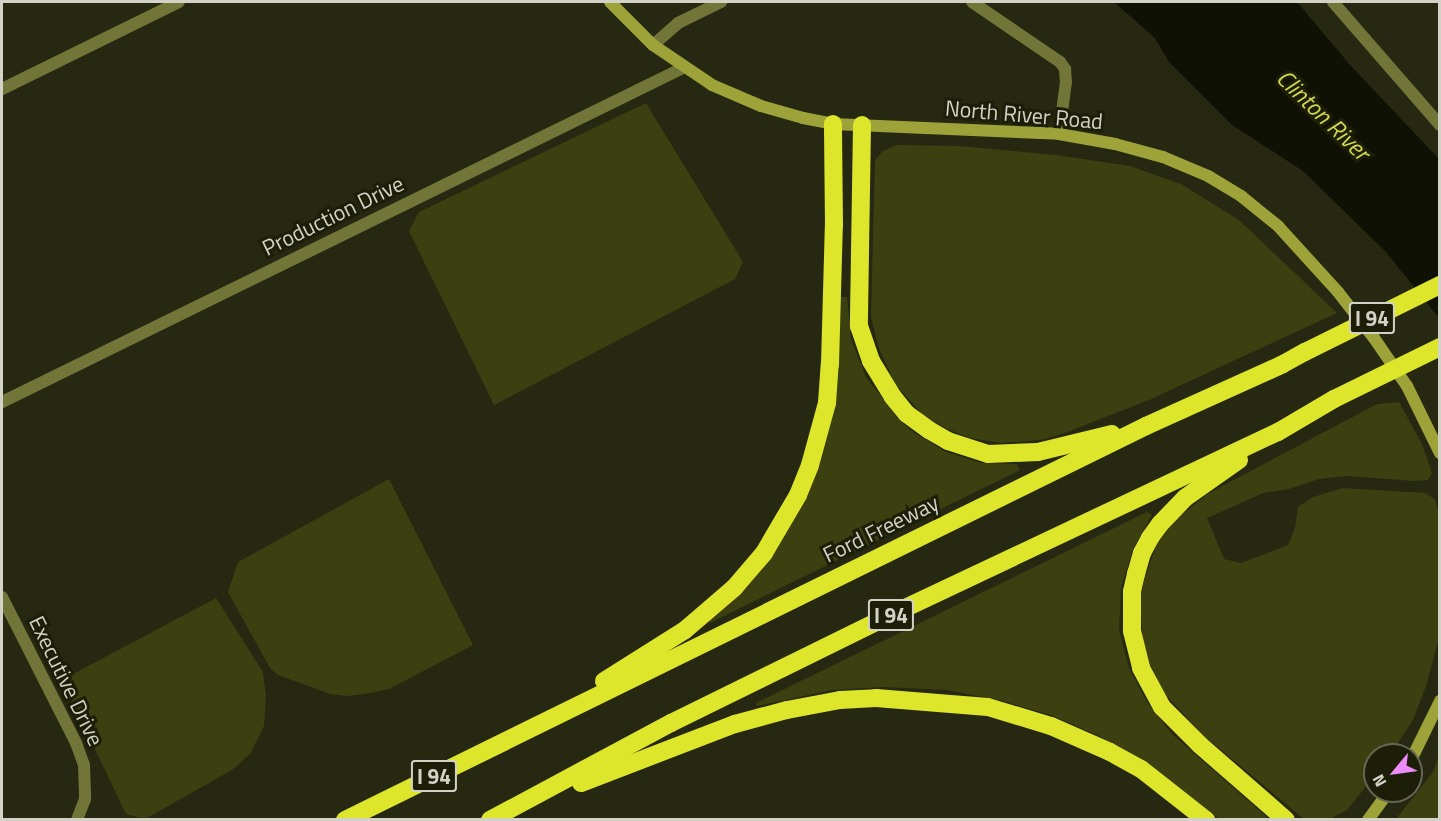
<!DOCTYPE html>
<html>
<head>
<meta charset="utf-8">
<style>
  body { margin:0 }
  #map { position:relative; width:1441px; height:821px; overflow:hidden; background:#262812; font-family:"Titillium Web",sans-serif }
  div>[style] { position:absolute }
  .green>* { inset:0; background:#3c3f10 }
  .water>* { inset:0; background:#101105 }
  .street>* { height:12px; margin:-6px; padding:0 6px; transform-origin:6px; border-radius:6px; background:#717638 }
  .secondary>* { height:12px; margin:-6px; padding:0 6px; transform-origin:6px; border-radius:6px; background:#9da339 }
  .highway>* { height:18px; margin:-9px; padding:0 9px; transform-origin:9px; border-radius:9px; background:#dde62a }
  .highway-bridge>* { height:18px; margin:-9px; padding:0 9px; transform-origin:9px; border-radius:9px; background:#dde62a }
  span { translate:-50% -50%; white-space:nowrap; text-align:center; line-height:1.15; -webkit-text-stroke:6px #1d1e08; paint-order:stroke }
  .shield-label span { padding:2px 4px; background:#1d1e08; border:2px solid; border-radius:4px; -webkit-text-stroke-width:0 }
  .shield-label { font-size:21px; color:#d2d3c6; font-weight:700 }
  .street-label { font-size:22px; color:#d2d3c6 }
  .water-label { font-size:24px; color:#d1d94f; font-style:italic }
  .frame { position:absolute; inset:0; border:3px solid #d2d3c6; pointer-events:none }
  .north { position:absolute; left:1363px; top:743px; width:60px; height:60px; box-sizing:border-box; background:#1d1e08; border:2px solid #656654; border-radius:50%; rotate:241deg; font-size:16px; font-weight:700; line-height:24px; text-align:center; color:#d2d3c6 }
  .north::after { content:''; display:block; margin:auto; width:21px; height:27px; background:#ed8cfa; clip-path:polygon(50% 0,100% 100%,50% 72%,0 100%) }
</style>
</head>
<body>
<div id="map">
  <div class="green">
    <div style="clip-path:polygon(646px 103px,743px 262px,735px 279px,494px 405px,409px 231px,419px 212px)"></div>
    <div style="clip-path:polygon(897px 145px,960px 146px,1056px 155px,1130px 166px,1181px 184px,1239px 220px,1337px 313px,1149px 400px,1062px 434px,1041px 440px,1001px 443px,970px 438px,947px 429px,922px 414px,895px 384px,878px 346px,871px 316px,875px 160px,883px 151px)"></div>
    <div style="clip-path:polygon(840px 297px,847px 297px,851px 339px,866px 377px,899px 420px,913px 432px,946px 452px,981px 463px,1017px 464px,1020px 470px,710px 623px,709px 620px,778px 546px,800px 508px)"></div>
    <div style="clip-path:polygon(1399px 402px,1422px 444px,1432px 473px,1428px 480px,1414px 481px,1347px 476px,1319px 479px,1289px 489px,1263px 493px,1207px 518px,1224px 559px,1241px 563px,1288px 545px,1295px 528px,1298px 507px,1313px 497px,1343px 488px,1425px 493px,1435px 499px,1439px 515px,1439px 638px,1426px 686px,1413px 720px,1390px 755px,1375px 755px,1375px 775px,1347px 810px,1330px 819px,1304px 819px,1202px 734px,1164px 693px,1148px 660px,1143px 640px,1140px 601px,1144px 580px,1158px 541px,1170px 524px,1209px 493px,1377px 404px)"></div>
    <div style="clip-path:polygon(389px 479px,473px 645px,389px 689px,365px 694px,347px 696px,330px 694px,278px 675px,270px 668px,228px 592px,238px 562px)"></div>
    <div style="clip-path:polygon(1147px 512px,1152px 515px,1133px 549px,1121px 588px,1119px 630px,1129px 668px,1147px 702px,1172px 734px,1269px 819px,1219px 819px,1151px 766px,1099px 736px,1051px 715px,999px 700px,947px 690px,883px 687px,832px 690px,757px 706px,756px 703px)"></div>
    <div style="clip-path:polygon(216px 598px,263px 672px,266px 696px,264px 726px,250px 754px,232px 770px,145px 819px,126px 814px,62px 680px)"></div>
    <div style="clip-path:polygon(1439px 755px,1439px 819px,1396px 819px,1433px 772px)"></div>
  </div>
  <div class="water">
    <div style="clip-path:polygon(1114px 2px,1297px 2px,1351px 66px,1439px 159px,1439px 318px,1386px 252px,1303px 171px,1232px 125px,1169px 62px,1155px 38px)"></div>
  </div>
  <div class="street">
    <div style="left:972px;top:2px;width:107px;rotate:34.3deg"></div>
    <div style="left:1060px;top:62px;width:9px;rotate:54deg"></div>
    <div style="left:1065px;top:69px;width:13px;rotate:86deg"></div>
    <div style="left:1066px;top:82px;width:52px;rotate:97.7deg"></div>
    <div style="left:1333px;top:2px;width:163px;rotate:49deg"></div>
    <div style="left:653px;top:45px;width:33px;rotate:-41deg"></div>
    <div style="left:678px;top:23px;width:48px;rotate:-26deg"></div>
    <div style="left:2px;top:89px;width:197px;rotate:-26.2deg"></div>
    <div style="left:2px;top:402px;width:758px;rotate:-26.13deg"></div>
    <div style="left:2px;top:597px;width:164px;rotate:63.1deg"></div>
    <div style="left:76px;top:743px;width:23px;rotate:70deg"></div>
    <div style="left:84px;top:765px;width:34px;rotate:88deg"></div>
    <div style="left:85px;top:799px;width:22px;rotate:111deg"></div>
  </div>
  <div class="secondary">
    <div style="left:610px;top:2px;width:61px;rotate:45deg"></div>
    <div style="left:653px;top:45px;width:71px;rotate:34.1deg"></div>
    <div style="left:712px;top:85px;width:53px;rotate:23.2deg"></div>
    <div style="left:761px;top:106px;width:44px;rotate:15.9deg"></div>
    <div style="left:803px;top:118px;width:31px;rotate:11deg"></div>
    <div style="left:833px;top:124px;width:226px;rotate:2.5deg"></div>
    <div style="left:1059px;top:134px;width:57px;rotate:10.1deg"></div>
    <div style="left:1115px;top:144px;width:50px;rotate:15.2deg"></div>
    <div style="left:1163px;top:157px;width:49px;rotate:22.9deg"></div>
    <div style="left:1208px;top:176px;width:39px;rotate:31deg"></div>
    <div style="left:1241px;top:196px;width:48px;rotate:39deg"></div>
    <div style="left:1278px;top:226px;width:89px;rotate:47.7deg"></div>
    <div style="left:1338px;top:292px;width:58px;rotate:52deg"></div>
    <div style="left:1374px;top:338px;width:58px;rotate:55.5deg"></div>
    <div style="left:1407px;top:386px;width:75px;rotate:63.8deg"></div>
    <div style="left:1411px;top:760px;width:66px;rotate:-63.8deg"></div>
    <div style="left:1368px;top:820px;width:36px;rotate:-54deg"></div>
  </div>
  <div class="highway">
    <div style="left:862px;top:125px;width:201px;rotate:90.9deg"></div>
    <div style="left:859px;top:326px;width:37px;rotate:71deg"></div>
    <div style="left:871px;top:361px;width:42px;rotate:58.6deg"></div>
    <div style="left:893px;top:397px;width:22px;rotate:51deg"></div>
    <div style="left:907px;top:414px;width:27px;rotate:36deg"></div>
    <div style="left:929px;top:430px;width:22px;rotate:30deg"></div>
    <div style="left:948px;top:441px;width:42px;rotate:18deg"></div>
    <div style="left:988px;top:454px;width:50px;rotate:-2.3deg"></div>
    <div style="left:1038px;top:452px;width:76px;rotate:-13.7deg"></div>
    <div style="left:1239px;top:460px;width:66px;rotate:144.9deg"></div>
    <div style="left:1185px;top:498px;width:36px;rotate:134deg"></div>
    <div style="left:1160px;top:524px;width:17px;rotate:126deg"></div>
    <div style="left:1150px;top:538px;width:17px;rotate:118deg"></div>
    <div style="left:1142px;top:553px;width:22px;rotate:106deg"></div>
    <div style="left:1136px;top:574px;width:18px;rotate:103deg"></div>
    <div style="left:1132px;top:592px;width:39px;rotate:90deg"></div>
    <div style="left:1132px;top:631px;width:38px;rotate:76deg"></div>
    <div style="left:1141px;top:668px;width:44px;rotate:61.7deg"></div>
    <div style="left:1162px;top:707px;width:54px;rotate:45deg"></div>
    <div style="left:1200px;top:745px;width:114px;rotate:41.1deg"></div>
    <div style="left:604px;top:681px;width:96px;rotate:-32.2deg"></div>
    <div style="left:685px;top:630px;width:65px;rotate:-40.6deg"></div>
    <div style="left:734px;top:588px;width:46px;rotate:-49.4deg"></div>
    <div style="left:764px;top:553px;width:67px;rotate:-59.6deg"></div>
    <div style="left:798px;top:495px;width:32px;rotate:-68deg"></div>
    <div style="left:810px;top:465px;width:64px;rotate:-74.7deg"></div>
    <div style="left:827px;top:403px;width:39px;rotate:-86deg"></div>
    <div style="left:830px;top:364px;width:139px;rotate:-88.4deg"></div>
    <div style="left:834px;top:225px;width:101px;rotate:-90.6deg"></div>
    <div style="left:581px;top:783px;width:165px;rotate:-21deg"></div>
    <div style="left:735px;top:724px;width:54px;rotate:-15.1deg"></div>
    <div style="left:787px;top:710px;width:54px;rotate:-10.7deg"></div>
    <div style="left:840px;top:700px;width:36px;rotate:-3deg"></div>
    <div style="left:876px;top:698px;width:112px;rotate:4.6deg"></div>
    <div style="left:988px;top:707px;width:66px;rotate:16.8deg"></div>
    <div style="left:1051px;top:726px;width:64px;rotate:23.8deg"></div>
    <div style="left:1110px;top:752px;width:35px;rotate:29deg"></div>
    <div style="left:1141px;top:769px;width:83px;rotate:38.1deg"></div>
    <div style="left:345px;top:820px;width:893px;rotate:-26.19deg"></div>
    <div style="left:1146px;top:426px;width:150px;rotate:-24.3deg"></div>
    <div style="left:1283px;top:364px;width:25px;rotate:-29deg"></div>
    <div style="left:490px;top:820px;width:205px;rotate:-28.2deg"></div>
    <div style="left:671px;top:723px;width:235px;rotate:-26.2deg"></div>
    <div style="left:882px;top:619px;width:438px;rotate:-25.3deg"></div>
    <div style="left:1278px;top:432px;width:65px;rotate:-30.5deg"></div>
  </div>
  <div class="highway-bridge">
    <div style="left:1305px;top:352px;width:151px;rotate:-26.4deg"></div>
    <div style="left:1334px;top:399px;width:118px;rotate:-26.1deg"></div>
  </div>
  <div class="shield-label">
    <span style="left:1372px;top:318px">I 94</span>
    <span style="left:891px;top:615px">I 94</span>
    <span style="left:434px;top:776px">I 94</span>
  </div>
  <div class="street-label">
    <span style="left:1024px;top:115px;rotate:5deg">North River Road</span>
    <span style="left:333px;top:216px;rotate:-26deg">Production Drive</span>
    <span style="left:881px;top:529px;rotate:-26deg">Ford Freeway</span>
    <span style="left:66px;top:681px;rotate:64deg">Executive Drive</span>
  </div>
  <div class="water-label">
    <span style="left:1323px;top:115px;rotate:44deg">Clinton River</span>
  </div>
  <div class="frame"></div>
  <div class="north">N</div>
</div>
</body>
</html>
